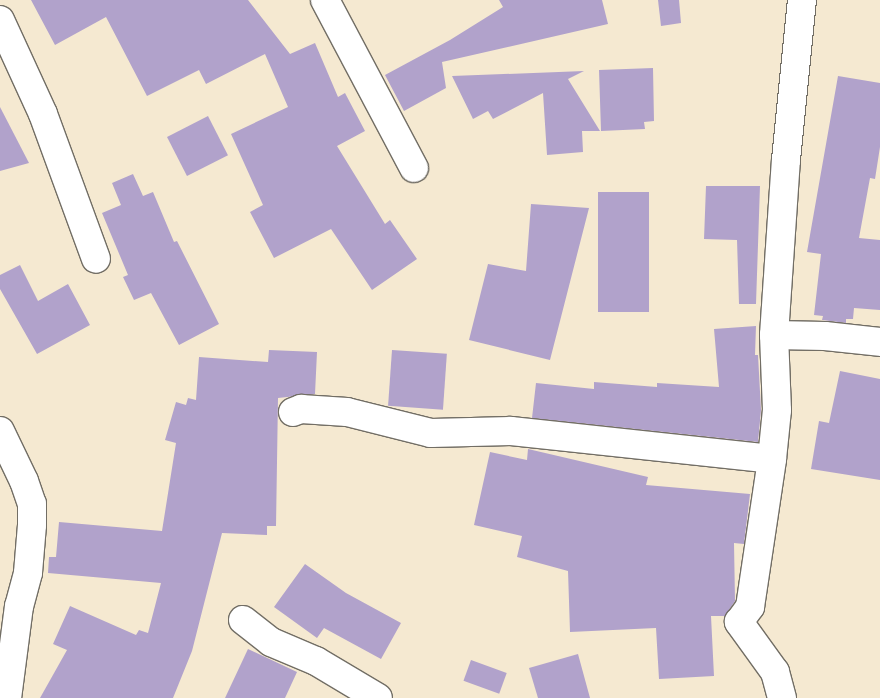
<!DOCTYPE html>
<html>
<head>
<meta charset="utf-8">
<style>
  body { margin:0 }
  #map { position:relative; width:880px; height:698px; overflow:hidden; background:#f5e9d1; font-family:Pangolin,sans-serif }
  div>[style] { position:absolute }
  .building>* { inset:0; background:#b1a2cb; transform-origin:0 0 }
  .roads { filter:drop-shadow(1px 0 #726e65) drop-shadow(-1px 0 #726e65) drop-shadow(0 1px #726e65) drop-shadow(0 -1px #726e65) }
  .street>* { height:28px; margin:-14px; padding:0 14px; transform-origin:14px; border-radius:14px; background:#fff }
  span { translate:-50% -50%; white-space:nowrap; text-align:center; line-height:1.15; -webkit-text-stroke:5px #fbf7ec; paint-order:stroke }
</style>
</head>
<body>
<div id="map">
  <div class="building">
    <div style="clip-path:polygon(31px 0,248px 0,290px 54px,315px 43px,338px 97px,345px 93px,365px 131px,337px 146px,385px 224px,390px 220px,417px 259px,372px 290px,331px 229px,274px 258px,250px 212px,263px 205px,231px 134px,288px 107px,265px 54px,206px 84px,199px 70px,147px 96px,106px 17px,55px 45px)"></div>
    <div style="clip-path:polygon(499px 0,602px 0,608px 24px,442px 62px,446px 88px,404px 111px,385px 75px,450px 40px,503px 7px)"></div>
    <div style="clip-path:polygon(658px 0,679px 0,681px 23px,661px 26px)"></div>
    <div style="clip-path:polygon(653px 68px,654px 121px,644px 122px,645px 129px,601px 131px,599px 70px)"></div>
    <div style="clip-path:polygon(584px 71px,568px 79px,600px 131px,582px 131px,583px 152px,547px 155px,543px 93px,493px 119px,488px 111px,473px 119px,452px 76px)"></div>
    <div style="clip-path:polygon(838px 76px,880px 83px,880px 147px,875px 179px,870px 178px,859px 238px,880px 240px,880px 310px,854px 308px,853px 319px,846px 319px,846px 323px,822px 320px,823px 316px,814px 315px,821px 254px,807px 252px)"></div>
    <div style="clip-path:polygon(0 107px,29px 163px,0 171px)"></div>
    <div style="left:208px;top:116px;width:44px;height:46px;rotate:63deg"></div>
    <div style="clip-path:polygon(133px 174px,143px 196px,153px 192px,174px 242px,177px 241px,219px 324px,179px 345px,151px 293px,134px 300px,123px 277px,128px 275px,102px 213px,121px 205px,112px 183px)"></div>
    <div style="clip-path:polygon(706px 186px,760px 186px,756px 304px,739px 304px,737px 240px,704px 239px)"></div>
    <div style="left:649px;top:192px;width:120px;height:51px;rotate:90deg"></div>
    <div style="clip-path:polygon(531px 204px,589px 208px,550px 360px,469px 340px,488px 264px,526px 271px)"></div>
    <div style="clip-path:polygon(20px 265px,38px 301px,68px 284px,90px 325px,37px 354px,0 289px,0 275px)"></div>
    <div style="clip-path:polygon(756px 326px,755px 355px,758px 355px,761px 410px,758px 442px,532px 418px,536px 383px,594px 389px,594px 382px,657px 387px,657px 383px,719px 387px,714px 329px)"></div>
    <div style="clip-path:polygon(269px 350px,317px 352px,315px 394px,278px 398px,276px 526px,267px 526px,267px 535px,222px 533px,192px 651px,173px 698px,40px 698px,67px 650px,53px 644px,70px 606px,136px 635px,139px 630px,148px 633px,161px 583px,48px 573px,49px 557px,56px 557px,59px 522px,162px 531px,176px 443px,165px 440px,176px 402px,186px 405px,188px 398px,196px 400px,199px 357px,268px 362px)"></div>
    <div style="left:392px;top:350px;width:55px;height:56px;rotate:4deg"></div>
    <div style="clip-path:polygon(840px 371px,880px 379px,880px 480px,811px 469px,819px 421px,829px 423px)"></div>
    <div style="clip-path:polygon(528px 449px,648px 477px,646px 485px,750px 494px,744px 544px,734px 543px,735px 601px,725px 616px,711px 616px,714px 676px,659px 679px,656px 628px,570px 632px,568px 571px,517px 557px,522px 536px,474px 525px,490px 452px,527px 460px)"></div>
    <div style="clip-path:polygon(305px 564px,346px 593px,401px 623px,381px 659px,324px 628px,317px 638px,274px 607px)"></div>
    <div style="clip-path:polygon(248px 649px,297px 672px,285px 698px,225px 698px)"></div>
    <div style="clip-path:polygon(578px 654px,590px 698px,538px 698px,529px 668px)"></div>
    <div style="left:471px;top:660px;width:38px;height:22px;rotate:20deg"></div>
  </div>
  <div class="roads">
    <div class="street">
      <div style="left:325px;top:0;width:190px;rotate:62.1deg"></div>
      <div style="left:0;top:20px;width:103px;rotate:65.4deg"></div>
      <div style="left:43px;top:114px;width:154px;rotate:69.9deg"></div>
      <div style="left:774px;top:335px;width:51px;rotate:1.1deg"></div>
      <div style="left:825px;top:336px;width:55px;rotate:6.2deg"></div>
      <div style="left:293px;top:412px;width:9px;rotate:-21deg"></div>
      <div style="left:301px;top:409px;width:46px;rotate:3.7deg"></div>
      <div style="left:347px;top:412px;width:87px;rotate:14deg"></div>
      <div style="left:431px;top:433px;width:80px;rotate:-1.4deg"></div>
      <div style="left:511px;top:431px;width:262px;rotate:6.1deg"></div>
      <div style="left:0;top:431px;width:55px;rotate:64.4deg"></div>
      <div style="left:24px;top:481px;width:24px;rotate:71deg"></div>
      <div style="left:32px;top:504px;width:21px;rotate:90deg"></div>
      <div style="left:32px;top:525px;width:48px;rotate:94.8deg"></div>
      <div style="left:28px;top:573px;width:34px;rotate:105deg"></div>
      <div style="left:19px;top:606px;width:93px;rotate:97.4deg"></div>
      <div style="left:243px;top:620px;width:36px;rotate:38deg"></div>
      <div style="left:271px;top:642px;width:49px;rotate:22.9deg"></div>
      <div style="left:316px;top:661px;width:72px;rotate:30.8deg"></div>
      <div style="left:782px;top:698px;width:27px;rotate:-105deg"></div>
      <div style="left:775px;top:672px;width:62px;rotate:-125.8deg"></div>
      <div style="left:739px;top:622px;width:19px;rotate:-54deg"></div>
      <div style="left:750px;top:607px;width:150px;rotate:-81.5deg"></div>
      <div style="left:772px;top:459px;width:49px;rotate:-84.2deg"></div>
      <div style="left:777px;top:410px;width:75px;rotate:-92.3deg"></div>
      <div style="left:774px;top:335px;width:175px;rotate:-86.1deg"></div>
      <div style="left:786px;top:160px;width:161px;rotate:-84.3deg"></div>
    </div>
  </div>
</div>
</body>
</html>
